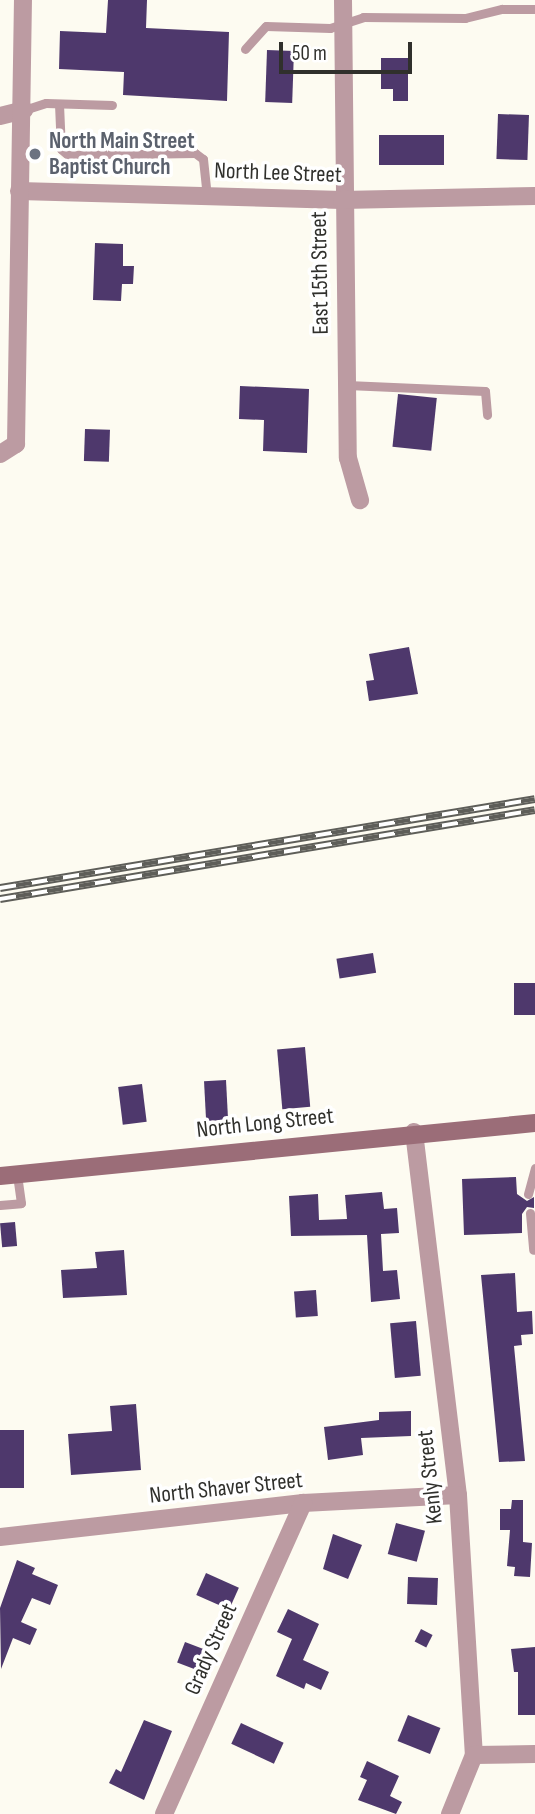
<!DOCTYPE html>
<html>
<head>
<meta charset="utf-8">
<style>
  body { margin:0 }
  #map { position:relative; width:535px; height:1814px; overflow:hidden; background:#fdfbf1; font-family:"Sofia Sans Condensed",sans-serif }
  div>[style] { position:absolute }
  .building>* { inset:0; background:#4e386c; transform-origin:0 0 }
  .lane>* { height:9px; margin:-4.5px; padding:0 4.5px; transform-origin:4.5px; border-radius:4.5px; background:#bc9ba2 }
  .street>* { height:18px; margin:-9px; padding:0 9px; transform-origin:9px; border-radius:9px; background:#bc9ba2 }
  .secondary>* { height:18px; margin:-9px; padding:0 9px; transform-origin:9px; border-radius:9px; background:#9b6d78 }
  .rail>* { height:8px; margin-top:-4px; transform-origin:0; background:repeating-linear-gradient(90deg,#fff 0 16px,#5e5e59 0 32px); box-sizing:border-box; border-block:2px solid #5e5e59 }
  .dots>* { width:19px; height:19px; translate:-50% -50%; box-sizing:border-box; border:4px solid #fff; border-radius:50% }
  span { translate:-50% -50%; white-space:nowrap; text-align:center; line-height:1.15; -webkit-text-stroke:7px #fff; paint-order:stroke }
  .worship-label { font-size:23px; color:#5b616d; font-weight:700 }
  .left { translate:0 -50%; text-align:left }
  .street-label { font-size:23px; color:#30302c }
  .scale { position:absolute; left:279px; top:42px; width:133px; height:32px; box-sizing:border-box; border:4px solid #30302c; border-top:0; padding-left:9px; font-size:21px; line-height:24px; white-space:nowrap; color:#30302c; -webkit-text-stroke:5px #fff; paint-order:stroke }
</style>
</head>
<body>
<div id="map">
  <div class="building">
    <div style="clip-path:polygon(108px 0,147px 0,146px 28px,229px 32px,227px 101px,123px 95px,124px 72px,59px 69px,60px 31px,106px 33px)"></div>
    <div style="left:267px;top:50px;width:27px;height:52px;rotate:2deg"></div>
    <div style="clip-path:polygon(381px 58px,408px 58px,408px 101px,393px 101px,393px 89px,381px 89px)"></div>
    <div style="left:498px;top:114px;width:31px;height:45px;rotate:2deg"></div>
    <div style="left:444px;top:135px;width:30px;height:65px;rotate:90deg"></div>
    <div style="clip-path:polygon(95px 243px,123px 244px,123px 266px,134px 266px,133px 284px,122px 284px,121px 301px,93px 300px)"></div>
    <div style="clip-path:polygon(240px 386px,309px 389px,307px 453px,263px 451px,264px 420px,239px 419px)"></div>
    <div style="left:398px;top:394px;width:39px;height:53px;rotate:6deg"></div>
    <div style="left:85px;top:429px;width:25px;height:32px;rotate:2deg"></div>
    <div style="clip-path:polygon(409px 647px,418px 694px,369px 701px,366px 681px,374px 680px,369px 654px)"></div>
    <div style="left:373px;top:953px;width:20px;height:37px;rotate:81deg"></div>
    <div style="left:535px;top:983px;width:32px;height:21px;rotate:90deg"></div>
    <div style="left:305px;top:1047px;width:60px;height:28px;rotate:85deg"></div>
    <div style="left:226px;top:1080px;width:40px;height:22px;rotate:87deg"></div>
    <div style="left:142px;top:1084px;width:38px;height:24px;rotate:83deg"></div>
    <div style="clip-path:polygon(516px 1177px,517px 1194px,527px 1201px,534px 1197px,534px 1208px,527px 1207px,522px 1214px,522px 1233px,464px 1235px,462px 1179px)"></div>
    <div style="clip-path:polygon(382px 1192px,384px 1209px,397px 1208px,399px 1233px,381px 1234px,383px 1271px,397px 1270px,400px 1299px,371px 1302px,367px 1235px,291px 1236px,289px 1196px,318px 1194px,319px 1220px,347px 1219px,345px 1195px)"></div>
    <div style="left:15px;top:1222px;width:24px;height:15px;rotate:85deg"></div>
    <div style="clip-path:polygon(124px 1250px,127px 1295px,63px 1298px,61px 1270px,97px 1268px,95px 1252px)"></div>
    <div style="clip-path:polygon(515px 1273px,517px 1312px,532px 1311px,533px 1334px,521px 1335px,522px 1345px,514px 1346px,525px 1461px,499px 1462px,481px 1275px)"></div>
    <div style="left:316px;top:1290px;width:26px;height:22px;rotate:86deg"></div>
    <div style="left:416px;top:1321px;width:55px;height:26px;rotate:85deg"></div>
    <div style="clip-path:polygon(136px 1404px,141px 1470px,71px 1475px,68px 1434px,112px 1431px,110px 1406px)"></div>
    <div style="clip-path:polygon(411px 1411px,411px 1436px,361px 1438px,363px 1455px,328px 1460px,324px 1427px,379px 1420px,379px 1412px)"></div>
    <div style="left:0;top:1430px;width:24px;height:58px"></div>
    <div style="clip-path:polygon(512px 1500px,523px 1500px,523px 1542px,532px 1543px,530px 1577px,514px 1576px,515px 1567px,507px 1566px,510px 1530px,500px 1530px,500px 1509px,511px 1509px)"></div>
    <div style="left:396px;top:1523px;width:30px;height:32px;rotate:15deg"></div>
    <div style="clip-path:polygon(333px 1534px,362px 1545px,348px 1579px,323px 1569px)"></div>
    <div style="clip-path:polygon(17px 1560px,35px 1568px,32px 1574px,58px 1585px,50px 1605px,32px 1598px,21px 1622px,37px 1629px,30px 1645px,13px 1638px,1px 1669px,0 1608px)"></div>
    <div style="left:206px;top:1573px;width:36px;height:24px;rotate:24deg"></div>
    <div style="left:408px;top:1577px;width:30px;height:27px;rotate:2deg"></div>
    <div style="clip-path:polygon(288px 1609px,319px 1624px,303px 1660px,329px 1672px,321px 1690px,306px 1683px,304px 1689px,276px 1676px,292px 1639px,277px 1632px)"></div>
    <div style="left:421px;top:1629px;width:13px;height:14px;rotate:27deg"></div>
    <div style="left:185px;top:1642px;width:26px;height:22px;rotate:21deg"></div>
    <div style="clip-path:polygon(535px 1647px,535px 1715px,518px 1715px,518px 1672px,514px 1672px,511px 1649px)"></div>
    <div style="left:408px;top:1715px;width:35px;height:28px;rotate:22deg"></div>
    <div style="clip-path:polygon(144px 1720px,172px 1731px,144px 1800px,109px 1783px,116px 1769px,121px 1772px)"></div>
    <div style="left:241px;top:1723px;width:47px;height:23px;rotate:25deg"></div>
    <div style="clip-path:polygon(367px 1761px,399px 1776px,390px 1796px,402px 1802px,396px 1814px,358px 1800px,367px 1780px,360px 1777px)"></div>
  </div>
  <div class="lane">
    <div style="left:245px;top:49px;width:31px;rotate:-48deg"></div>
    <div style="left:266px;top:26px;width:64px;rotate:1.8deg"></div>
    <div style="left:330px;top:28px;width:35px;rotate:-18deg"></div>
    <div style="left:363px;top:17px;width:102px;rotate:0.6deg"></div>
    <div style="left:465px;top:18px;width:38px;rotate:-14deg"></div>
    <div style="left:502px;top:9px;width:33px"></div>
    <div style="left:59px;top:104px;width:45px;rotate:87.5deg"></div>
    <div style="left:61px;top:149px;width:9px;rotate:41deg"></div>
    <div style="left:68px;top:155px;width:127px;rotate:-0.9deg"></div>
    <div style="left:195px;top:153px;width:10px;rotate:37deg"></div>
    <div style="left:203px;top:159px;width:37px;rotate:84deg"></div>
    <div style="left:24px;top:110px;width:23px;rotate:-18deg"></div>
    <div style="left:46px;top:103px;width:66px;rotate:1.7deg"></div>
    <div style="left:347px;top:385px;width:138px;rotate:2.5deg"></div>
    <div style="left:485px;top:391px;width:24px;rotate:85deg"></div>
    <div style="left:528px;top:1194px;width:27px;rotate:-75deg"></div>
    <div style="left:0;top:1205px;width:21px;rotate:-5deg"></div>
    <div style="left:21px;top:1203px;width:29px;rotate:-98deg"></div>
    <div style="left:530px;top:1213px;width:37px;rotate:85deg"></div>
  </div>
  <div class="street">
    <div style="left:343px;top:0;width:458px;rotate:89.4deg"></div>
    <div style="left:348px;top:458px;width:44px;rotate:74.1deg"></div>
    <div style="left:0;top:116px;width:25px;rotate:-14deg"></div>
    <div style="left:19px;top:191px;width:323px;rotate:1.6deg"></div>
    <div style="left:342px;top:200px;width:193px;rotate:-1.2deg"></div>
    <div style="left:0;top:454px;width:19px;rotate:-32deg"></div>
    <div style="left:16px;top:444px;width:444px;rotate:-89.1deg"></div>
    <div style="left:414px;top:1132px;width:366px;rotate:83.1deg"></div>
    <div style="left:458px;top:1495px;width:260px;rotate:86.5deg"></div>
    <div style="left:474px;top:1755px;width:64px;rotate:112.1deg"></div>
    <div style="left:0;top:1537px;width:305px;rotate:-6.4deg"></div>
    <div style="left:303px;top:1503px;width:155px;rotate:-3deg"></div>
    <div style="left:474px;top:1755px;width:61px;rotate:-0.9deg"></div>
    <div style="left:164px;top:1814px;width:341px;rotate:-65.9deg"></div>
  </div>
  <div class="secondary">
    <div style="left:0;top:1176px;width:538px;rotate:-5.66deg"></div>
  </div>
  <div class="rail">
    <div style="left:0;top:888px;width:542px;rotate:-9.44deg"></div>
    <div style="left:0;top:899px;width:542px;rotate:-9.44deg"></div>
  </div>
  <div class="dots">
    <div style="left:35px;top:154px;background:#6b7280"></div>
  </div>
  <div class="worship-label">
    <span class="left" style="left:49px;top:154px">North Main Street<br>Baptist Church</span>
  </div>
  <div class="street-label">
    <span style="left:278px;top:173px;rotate:2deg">North Lee Street</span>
    <span style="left:320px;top:273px;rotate:-91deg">East 15th Street</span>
    <span style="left:265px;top:1123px;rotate:-6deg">North Long Street</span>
    <span style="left:430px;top:1477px;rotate:-96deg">Kenly Street</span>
    <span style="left:226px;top:1488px;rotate:-6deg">North Shaver Street</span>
    <span style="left:211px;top:1649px;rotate:-66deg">Grady Street</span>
  </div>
  <div class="scale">50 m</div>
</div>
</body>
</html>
